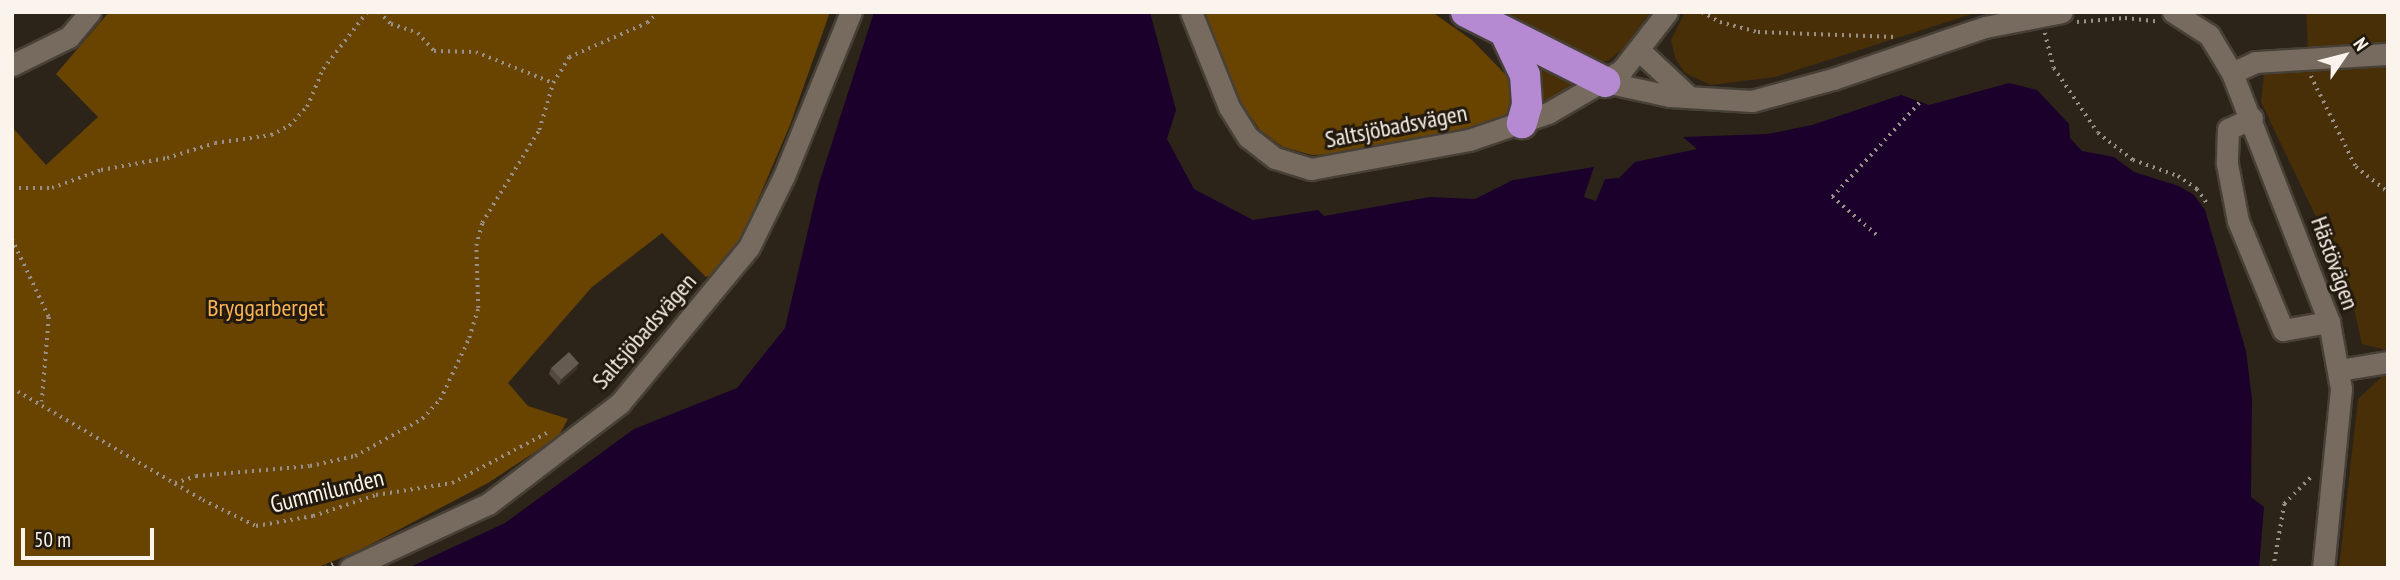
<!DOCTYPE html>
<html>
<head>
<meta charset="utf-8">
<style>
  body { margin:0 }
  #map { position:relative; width:2400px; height:580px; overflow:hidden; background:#2d2419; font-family:"PT Sans Narrow",sans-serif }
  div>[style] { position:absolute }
  .green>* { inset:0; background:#482f08 }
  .forest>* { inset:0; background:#694300 }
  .water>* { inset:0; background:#1a002a }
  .path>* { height:3.5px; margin-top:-1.75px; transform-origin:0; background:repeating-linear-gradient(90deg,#999188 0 2px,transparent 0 7px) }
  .roads { filter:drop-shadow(2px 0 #474037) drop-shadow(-2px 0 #474037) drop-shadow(0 2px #474037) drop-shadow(0 -2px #474037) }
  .minor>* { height:21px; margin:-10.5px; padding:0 10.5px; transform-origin:10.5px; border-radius:10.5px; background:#766b5e }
  .highway>* { height:30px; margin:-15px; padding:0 15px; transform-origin:15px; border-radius:15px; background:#b58ad3 }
  .wall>* { inset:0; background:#53493d }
  .shaded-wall>* { inset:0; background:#3c3227 }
  .building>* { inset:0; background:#655b50; transform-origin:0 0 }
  span { translate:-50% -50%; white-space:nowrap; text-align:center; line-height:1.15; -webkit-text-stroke:6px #231a0f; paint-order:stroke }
  .street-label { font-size:24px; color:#faf4ec }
  .park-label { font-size:24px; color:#fcb552 }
  .frame { position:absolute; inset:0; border:14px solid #faf4ec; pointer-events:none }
  .north { position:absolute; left:2309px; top:21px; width:70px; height:70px; -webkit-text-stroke:5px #231a0f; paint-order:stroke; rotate:55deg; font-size:19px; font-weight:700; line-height:28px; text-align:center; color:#faf4ec }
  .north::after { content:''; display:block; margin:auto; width:24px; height:32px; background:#faf4ec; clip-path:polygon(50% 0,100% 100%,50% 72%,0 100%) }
  .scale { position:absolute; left:21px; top:528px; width:133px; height:32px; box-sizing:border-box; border:4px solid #faf4ec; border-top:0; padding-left:9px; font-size:21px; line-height:24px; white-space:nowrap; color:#faf4ec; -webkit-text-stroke:5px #231a0f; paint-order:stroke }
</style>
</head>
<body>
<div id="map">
  <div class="green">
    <div style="clip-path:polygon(1491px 12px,1650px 12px,1623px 49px,1608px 61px,1594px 62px)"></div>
    <div style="clip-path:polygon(1685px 12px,1978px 12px,1775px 77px,1711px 85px,1685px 73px,1675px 58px,1671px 40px)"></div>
    <div style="clip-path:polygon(2306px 12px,2388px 12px,2388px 355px,2386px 350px,2362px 344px,2349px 286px,2261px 102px,2266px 53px,2308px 50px)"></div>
    <div style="clip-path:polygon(1527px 56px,1577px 81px,1576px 88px,1535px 107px)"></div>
    <div style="clip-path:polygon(2388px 371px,2388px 568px,2339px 568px,2358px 399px)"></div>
  </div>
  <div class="forest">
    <div style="clip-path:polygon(109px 12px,830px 12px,790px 125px,743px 235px,717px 272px,706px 277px,662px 233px,592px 287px,508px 383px,528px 406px,568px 419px,558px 437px,488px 483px,358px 551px,316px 568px,12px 568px,12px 127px,46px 165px,98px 117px,56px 74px)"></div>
    <div style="clip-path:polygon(1203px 12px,1432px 12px,1472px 40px,1507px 76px,1516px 99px,1513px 112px,1500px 121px,1453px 134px,1345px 154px,1312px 155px,1283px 147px,1260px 130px,1236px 95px)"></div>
  </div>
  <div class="water">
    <div style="clip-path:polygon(874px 12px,1150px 12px,1176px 110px,1167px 139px,1194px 189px,1253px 220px,1318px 210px,1324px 216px,1430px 197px,1475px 199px,1513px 180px,1594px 167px,1584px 197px,1596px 201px,1605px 179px,1619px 178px,1635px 162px,1697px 149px,1683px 137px,1768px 134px,1812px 125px,1901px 95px,1929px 105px,2009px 83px,2037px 90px,2069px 124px,2070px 138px,2082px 151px,2114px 157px,2134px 172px,2179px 186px,2194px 195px,2205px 210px,2246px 351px,2252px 398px,2251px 497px,2264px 507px,2259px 568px,408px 568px,505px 523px,634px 429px,737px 388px,785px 328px,819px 183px)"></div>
  </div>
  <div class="path">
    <div style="left:379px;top:12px;width:17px;rotate:45deg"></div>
    <div style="left:391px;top:24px;width:28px;rotate:18deg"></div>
    <div style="left:418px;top:33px;width:24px;rotate:48deg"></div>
    <div style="left:434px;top:51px;width:42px;rotate:1.4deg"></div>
    <div style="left:476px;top:52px;width:83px;rotate:21.9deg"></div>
    <div style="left:1702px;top:12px;width:21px;rotate:29deg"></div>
    <div style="left:1720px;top:22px;width:39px;rotate:15deg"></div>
    <div style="left:1758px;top:32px;width:137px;rotate:2.1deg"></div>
    <div style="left:2077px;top:22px;width:48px;rotate:-4.8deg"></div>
    <div style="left:2125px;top:18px;width:31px;rotate:6deg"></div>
    <div style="left:2045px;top:33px;width:36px;rotate:76deg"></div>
    <div style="left:2054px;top:68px;width:78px;rotate:55.9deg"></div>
    <div style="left:2098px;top:133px;width:44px;rotate:37.6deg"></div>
    <div style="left:2133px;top:160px;width:48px;rotate:19.6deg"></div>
    <div style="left:2178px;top:176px;width:23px;rotate:34deg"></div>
    <div style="left:2197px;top:189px;width:19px;rotate:55deg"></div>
    <div style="left:2311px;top:76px;width:102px;rotate:63.7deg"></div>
    <div style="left:2356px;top:167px;width:41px;rotate:38deg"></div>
    <div style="left:12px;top:188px;width:40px"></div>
    <div style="left:52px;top:188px;width:52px;rotate:-20.2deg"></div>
    <div style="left:101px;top:170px;width:67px;rotate:-10.3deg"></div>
    <div style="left:167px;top:158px;width:50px;rotate:-17.4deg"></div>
    <div style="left:215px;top:143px;width:57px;rotate:-8.1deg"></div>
    <div style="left:271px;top:135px;width:20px;rotate:-27deg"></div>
    <div style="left:289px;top:126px;width:26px;rotate:-47deg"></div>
    <div style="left:307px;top:107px;width:41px;rotate:-67.2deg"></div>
    <div style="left:323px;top:69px;width:72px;rotate:-52.3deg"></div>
    <div style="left:1876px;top:235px;width:58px;rotate:-139.2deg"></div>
    <div style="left:1832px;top:197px;width:129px;rotate:-47.2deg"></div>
    <div style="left:12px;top:239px;width:86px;rotate:64.6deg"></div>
    <div style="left:49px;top:317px;width:85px;rotate:94.7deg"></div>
    <div style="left:12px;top:388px;width:221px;rotate:30.4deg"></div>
    <div style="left:203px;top:500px;width:59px;rotate:26.1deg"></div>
    <div style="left:256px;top:526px;width:58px;rotate:-10deg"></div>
    <div style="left:313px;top:516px;width:66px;rotate:-18.4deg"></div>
    <div style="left:376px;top:495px;width:77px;rotate:-9deg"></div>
    <div style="left:452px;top:483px;width:107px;rotate:-27.8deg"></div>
    <div style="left:175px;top:483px;width:22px;rotate:-18deg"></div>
    <div style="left:196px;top:476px;width:114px;rotate:-5deg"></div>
    <div style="left:310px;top:466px;width:46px;rotate:-12.5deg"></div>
    <div style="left:355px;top:456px;width:77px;rotate:-28.9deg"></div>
    <div style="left:422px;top:419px;width:26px;rotate:-47deg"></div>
    <div style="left:440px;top:400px;width:68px;rotate:-64.9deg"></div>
    <div style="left:469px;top:338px;width:31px;rotate:-73deg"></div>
    <div style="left:478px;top:308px;width:62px;rotate:-91.8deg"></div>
    <div style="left:476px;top:246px;width:24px;rotate:-75deg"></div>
    <div style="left:482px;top:223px;width:109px;rotate:-58.5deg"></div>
    <div style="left:539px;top:130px;width:49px;rotate:-73.4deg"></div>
    <div style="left:553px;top:83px;width:31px;rotate:-58deg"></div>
    <div style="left:569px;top:57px;width:85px;rotate:-23.6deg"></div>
    <div style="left:647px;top:23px;width:16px;rotate:-45deg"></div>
    <div style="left:325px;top:568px;width:9px;rotate:-27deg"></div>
    <div style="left:2273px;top:568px;width:65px;rotate:-80.2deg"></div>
    <div style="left:2284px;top:504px;width:41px;rotate:-45deg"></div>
  </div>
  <div class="roads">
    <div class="minor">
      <div style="left:1191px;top:12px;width:102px;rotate:68.2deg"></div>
      <div style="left:1229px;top:107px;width:36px;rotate:58deg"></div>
      <div style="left:1248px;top:137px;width:34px;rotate:38deg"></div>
      <div style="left:1275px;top:158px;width:38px;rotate:17deg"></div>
      <div style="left:1311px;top:169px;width:161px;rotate:-10.4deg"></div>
      <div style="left:1469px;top:140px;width:83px;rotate:-18.9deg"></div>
      <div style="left:1548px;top:113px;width:86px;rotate:-30.2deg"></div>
      <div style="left:1622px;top:70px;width:73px;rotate:-52.2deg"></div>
      <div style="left:2173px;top:12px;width:43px;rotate:32.6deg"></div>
      <div style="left:2209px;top:35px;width:44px;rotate:58.8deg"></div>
      <div style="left:2232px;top:73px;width:267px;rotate:68.7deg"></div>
      <div style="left:2329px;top:322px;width:68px;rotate:79.8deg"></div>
      <div style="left:2341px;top:389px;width:180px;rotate:95.7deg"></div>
      <div style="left:1641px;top:52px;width:64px;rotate:43.1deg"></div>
      <div style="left:12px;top:65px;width:64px;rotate:-26.2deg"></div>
      <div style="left:69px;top:37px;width:33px;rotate:-50deg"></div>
      <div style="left:2232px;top:73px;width:26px;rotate:-25deg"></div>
      <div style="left:2256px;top:62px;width:132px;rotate:-3.5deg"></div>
      <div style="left:1605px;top:82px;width:66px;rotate:12.2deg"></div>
      <div style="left:1670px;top:96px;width:82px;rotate:3.5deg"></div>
      <div style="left:1752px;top:101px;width:84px;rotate:-15.2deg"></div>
      <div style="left:1833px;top:79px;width:161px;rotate:-18.9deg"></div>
      <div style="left:1985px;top:27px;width:78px;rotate:-11deg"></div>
      <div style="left:2252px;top:118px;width:26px;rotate:155deg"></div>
      <div style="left:2228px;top:129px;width:35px;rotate:92deg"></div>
      <div style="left:2227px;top:164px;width:58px;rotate:79.1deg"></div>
      <div style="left:2238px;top:221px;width:118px;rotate:67.6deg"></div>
      <div style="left:2283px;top:330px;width:47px;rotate:-9.9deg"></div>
      <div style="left:2339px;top:370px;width:50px;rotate:-9.3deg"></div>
      <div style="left:350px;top:568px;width:152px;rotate:-24.9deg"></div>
      <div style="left:488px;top:504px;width:166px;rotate:-37.4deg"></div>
      <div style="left:620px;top:403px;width:202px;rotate:-50.4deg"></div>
      <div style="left:749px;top:247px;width:79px;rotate:-63.8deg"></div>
      <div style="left:784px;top:176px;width:177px;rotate:-67.8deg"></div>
    </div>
    <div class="highway">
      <div style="left:1466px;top:12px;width:156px;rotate:26.7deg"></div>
      <div style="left:1506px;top:35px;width:44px;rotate:64.6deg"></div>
      <div style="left:1525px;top:75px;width:30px;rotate:86deg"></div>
      <div style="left:1527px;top:105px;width:19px;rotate:106deg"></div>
    </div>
  </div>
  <div class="wall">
    <div style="clip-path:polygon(551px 368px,577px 369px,559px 385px,549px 374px)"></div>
  </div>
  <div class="shaded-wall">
    <div style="clip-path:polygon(579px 363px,577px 369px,559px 385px,561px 379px)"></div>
  </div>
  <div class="building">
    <div style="left:569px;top:352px;width:15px;height:24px;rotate:48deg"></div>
  </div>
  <div class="street-label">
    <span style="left:1396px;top:126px;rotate:-11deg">Saltsjöbadsvägen</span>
    <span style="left:2335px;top:263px;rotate:70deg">Hästövägen</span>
    <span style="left:644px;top:331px;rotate:-49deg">Saltsjöbadsvägen</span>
    <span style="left:327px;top:491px;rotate:-14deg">Gummilunden</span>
  </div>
  <div class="park-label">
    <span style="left:266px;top:308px">Bryggarberget</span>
  </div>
  <div class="frame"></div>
  <div class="north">N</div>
  <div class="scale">50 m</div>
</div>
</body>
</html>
